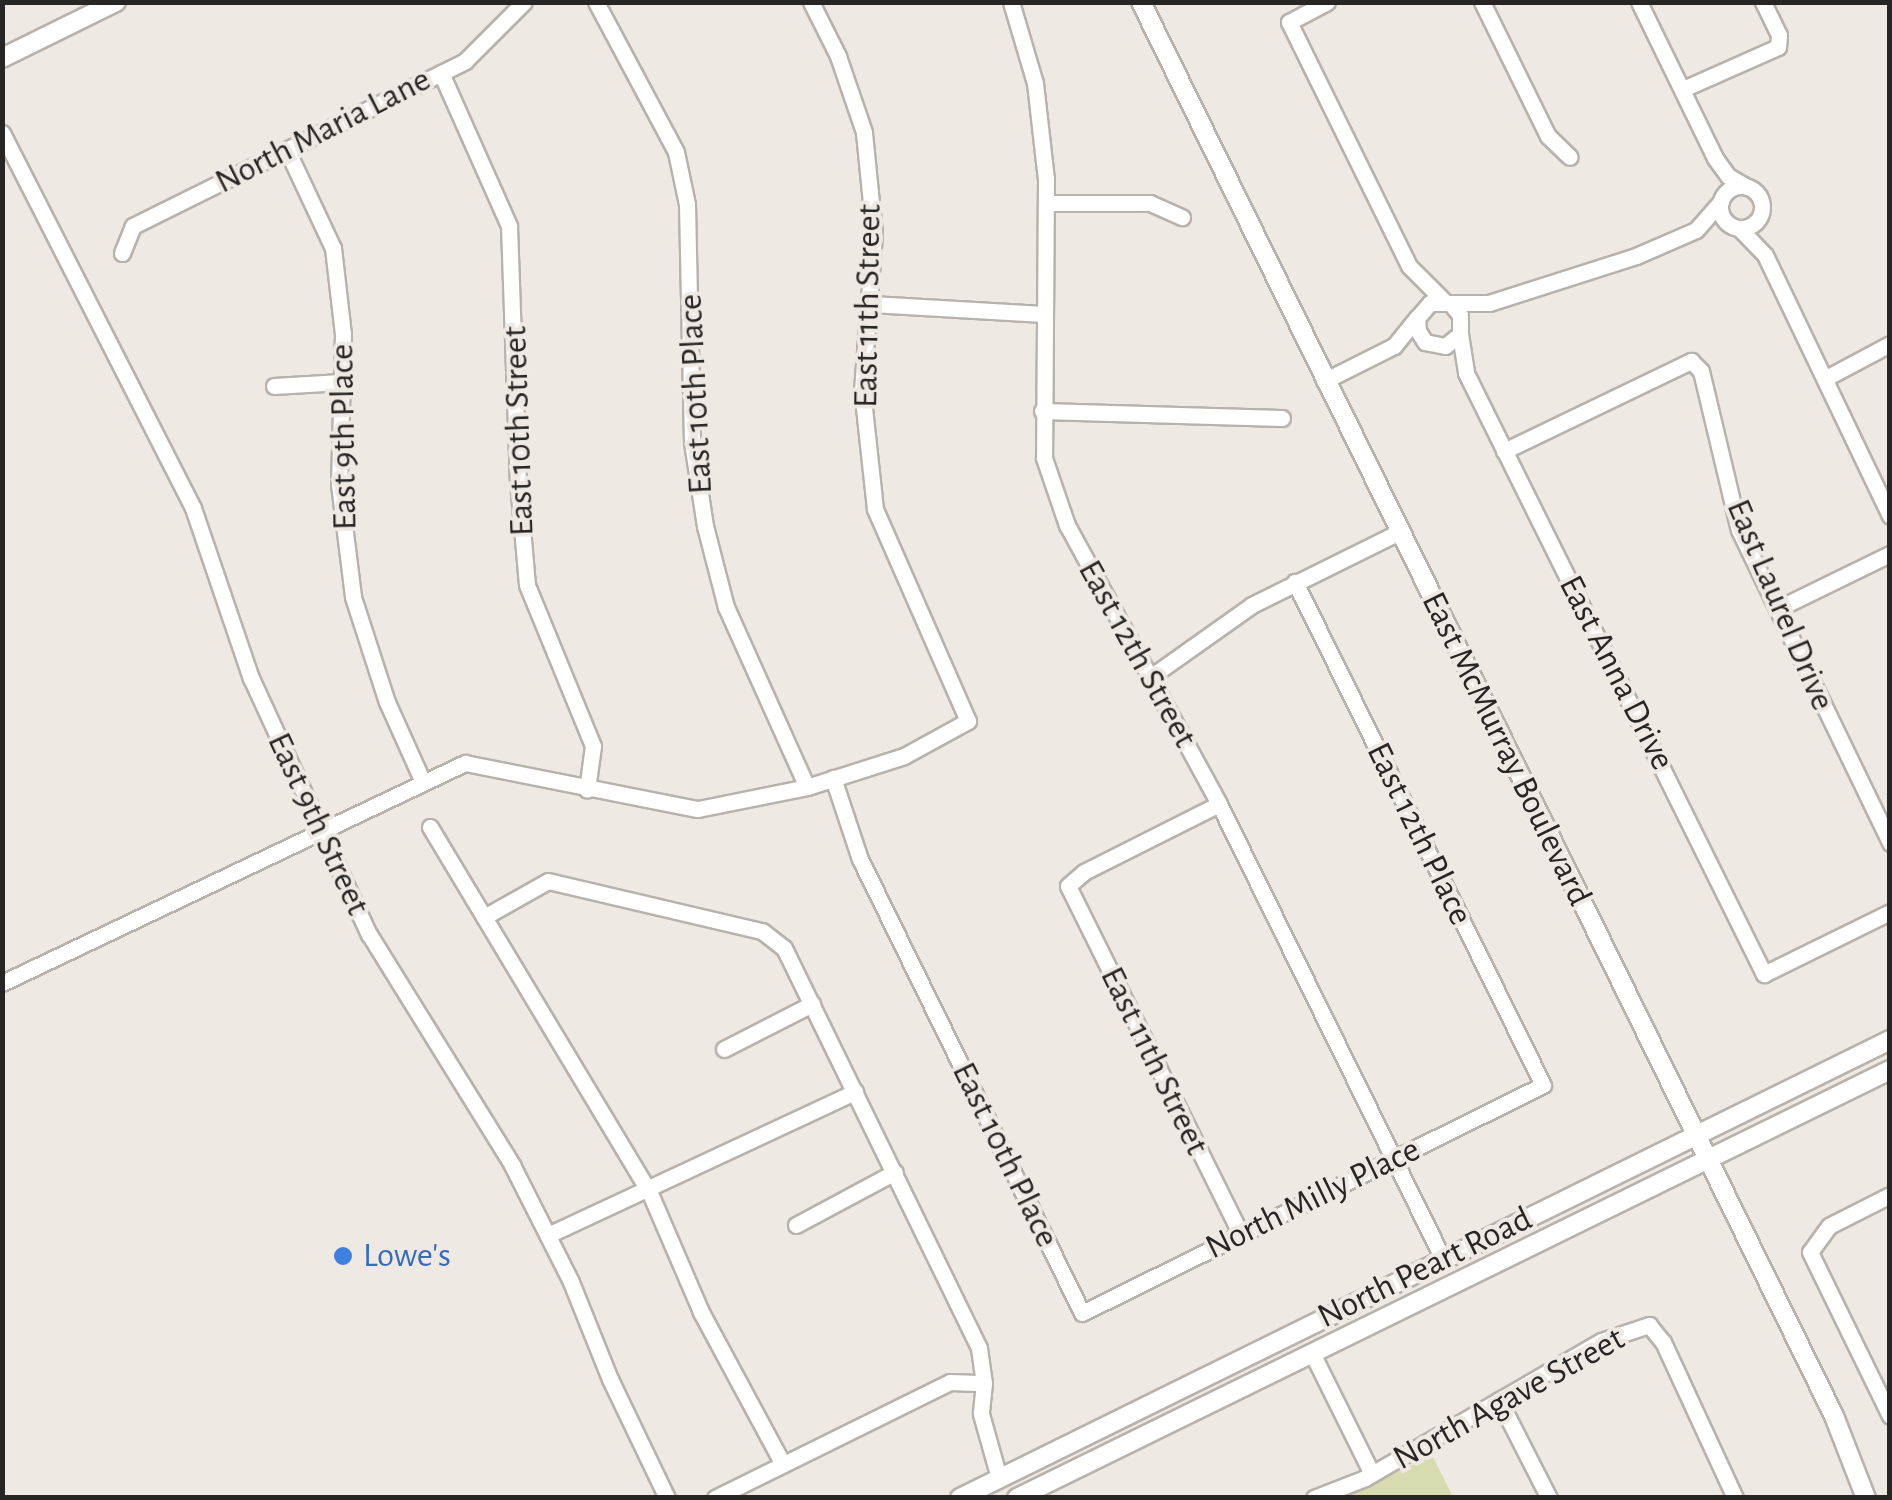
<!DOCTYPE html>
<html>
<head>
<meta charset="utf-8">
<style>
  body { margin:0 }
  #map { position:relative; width:1892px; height:1500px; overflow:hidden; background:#efe9e3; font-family:"Alegreya Sans",sans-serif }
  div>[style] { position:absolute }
  .green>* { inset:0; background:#d7dbb0 }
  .roads { filter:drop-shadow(2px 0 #b8b2ac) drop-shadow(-2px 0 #b8b2ac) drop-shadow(0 2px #b8b2ac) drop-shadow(0 -2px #b8b2ac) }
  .minor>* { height:15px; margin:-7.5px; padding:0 7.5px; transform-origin:7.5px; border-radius:7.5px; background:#fff }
  .minor>.ring { margin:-7.5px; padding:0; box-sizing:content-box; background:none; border:15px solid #fff; border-radius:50% }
  .tertiary>* { height:18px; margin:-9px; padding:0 9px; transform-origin:9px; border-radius:9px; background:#fff }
  .dots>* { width:28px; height:28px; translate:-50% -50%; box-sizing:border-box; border:5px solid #efe9e3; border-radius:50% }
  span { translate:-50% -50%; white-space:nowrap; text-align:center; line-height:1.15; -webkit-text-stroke:8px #efe9e3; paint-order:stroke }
  .street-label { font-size:35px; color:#282624 }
  .shop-label { font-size:35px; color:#366cbe }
  .left { translate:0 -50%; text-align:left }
  .frame { position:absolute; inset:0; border:5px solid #282624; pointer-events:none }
</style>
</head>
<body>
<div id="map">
  <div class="green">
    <div style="clip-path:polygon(1432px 1455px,1453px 1497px,1347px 1497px)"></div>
  </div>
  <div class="roads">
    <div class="minor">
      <div style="left:596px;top:2px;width:170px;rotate:61.9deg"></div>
      <div style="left:676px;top:152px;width:53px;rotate:78.1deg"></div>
      <div style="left:687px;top:204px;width:238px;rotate:88.8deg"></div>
      <div style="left:692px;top:442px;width:85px;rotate:81.2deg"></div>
      <div style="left:705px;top:526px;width:84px;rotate:75.5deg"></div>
      <div style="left:726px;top:607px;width:197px;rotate:65.8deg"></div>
      <div style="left:1011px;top:2px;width:84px;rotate:73.5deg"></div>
      <div style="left:1035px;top:83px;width:97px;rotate:83.5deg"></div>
      <div style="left:1046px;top:179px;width:279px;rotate:90.4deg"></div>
      <div style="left:1044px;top:458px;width:71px;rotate:71.1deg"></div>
      <div style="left:1067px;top:525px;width:318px;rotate:61.4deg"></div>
      <div style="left:1219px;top:804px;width:507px;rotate:63.79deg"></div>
      <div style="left:1327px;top:2px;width:43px;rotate:152.2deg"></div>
      <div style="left:1289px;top:22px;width:272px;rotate:63.8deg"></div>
      <div style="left:1409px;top:266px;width:49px;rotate:45deg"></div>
      <div style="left:1482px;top:2px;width:149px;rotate:63.8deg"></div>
      <div style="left:1548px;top:136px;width:30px;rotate:44deg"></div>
      <div style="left:1639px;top:2px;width:174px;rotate:64deg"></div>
      <div style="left:1715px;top:158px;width:22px;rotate:54deg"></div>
      <div style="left:1728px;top:176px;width:22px;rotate:30deg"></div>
      <div style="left:441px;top:73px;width:167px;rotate:66deg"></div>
      <div style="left:509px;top:226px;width:256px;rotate:88deg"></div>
      <div style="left:518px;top:482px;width:103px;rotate:85deg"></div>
      <div style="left:527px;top:585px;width:174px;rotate:67.7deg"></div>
      <div style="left:593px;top:746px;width:44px;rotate:97.8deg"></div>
      <div style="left:1683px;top:89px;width:104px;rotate:-23.9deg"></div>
      <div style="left:1778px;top:47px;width:12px;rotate:-85deg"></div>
      <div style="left:1779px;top:35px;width:37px;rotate:-116deg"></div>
      <div style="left:2px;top:133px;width:421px;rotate:63deg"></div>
      <div style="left:193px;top:508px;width:180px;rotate:71.2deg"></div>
      <div style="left:251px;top:678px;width:282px;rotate:65.3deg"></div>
      <div style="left:369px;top:934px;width:272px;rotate:58.2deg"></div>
      <div style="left:512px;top:1165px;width:131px;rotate:63.2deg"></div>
      <div style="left:571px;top:1282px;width:105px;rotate:68.1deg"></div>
      <div style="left:610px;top:1379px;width:132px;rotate:64.4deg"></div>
      <div style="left:287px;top:150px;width:108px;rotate:64.9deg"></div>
      <div style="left:333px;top:248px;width:87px;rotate:83.4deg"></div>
      <div style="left:343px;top:334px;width:150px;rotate:91.5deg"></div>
      <div style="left:339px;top:484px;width:114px;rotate:82.9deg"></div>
      <div style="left:353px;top:597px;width:110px;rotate:72.1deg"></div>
      <div style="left:387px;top:702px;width:88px;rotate:65.8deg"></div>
      <div class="ring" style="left:1720px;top:186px;width:27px;height:27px"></div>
      <div style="left:1046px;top:203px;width:104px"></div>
      <div style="left:1150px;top:203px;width:35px;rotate:24deg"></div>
      <div style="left:1739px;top:228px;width:37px;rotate:46deg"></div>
      <div style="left:1765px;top:255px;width:289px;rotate:64.4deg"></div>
      <div style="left:122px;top:253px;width:29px;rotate:-68deg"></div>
      <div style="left:133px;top:226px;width:371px;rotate:-26.4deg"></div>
      <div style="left:465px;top:61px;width:83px;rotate:-45deg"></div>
      <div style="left:870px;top:304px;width:175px;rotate:3.3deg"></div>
      <div style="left:1451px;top:304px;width:14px;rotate:51deg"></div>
      <div style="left:1460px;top:315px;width:19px;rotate:90deg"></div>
      <div style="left:1460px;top:334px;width:19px;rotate:141deg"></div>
      <div style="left:1445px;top:346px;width:20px;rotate:-169deg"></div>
      <div style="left:1425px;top:342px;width:13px;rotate:-122deg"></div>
      <div style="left:1418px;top:331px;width:13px;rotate:-94deg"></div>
      <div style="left:1417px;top:318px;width:20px;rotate:-49deg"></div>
      <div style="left:1430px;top:303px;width:59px"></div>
      <div style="left:1489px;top:303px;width:154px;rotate:-17.7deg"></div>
      <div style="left:1636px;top:256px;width:65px;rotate:-23.4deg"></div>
      <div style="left:1696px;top:230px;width:38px;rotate:-49deg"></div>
      <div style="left:1460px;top:334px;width:39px;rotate:81deg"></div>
      <div style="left:1466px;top:373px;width:671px;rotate:63.63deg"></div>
      <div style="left:1764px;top:974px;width:140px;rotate:-26.2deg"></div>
      <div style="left:1826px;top:378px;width:72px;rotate:-28deg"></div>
      <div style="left:1324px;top:381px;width:78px;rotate:-26.6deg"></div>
      <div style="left:1394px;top:346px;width:36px;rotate:-51deg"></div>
      <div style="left:274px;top:386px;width:67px;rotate:-3.4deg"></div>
      <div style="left:1042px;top:411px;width:240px;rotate:1.7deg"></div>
      <div style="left:1504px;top:451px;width:208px;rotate:-25.7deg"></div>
      <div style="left:1691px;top:361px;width:14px;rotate:45deg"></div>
      <div style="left:1701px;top:371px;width:163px;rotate:76.6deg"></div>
      <div style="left:1739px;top:530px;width:348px;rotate:64.2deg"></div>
      <div style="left:1777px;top:609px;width:126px;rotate:-26deg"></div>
      <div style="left:1149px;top:678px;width:126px;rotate:-35.3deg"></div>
      <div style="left:1252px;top:605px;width:164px;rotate:-26.4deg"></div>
      <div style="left:833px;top:778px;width:85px;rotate:71.6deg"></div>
      <div style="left:860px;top:859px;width:505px;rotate:63.94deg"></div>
      <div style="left:1082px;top:1313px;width:514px;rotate:-26.32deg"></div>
      <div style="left:1543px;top:1085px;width:561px;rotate:-116.25deg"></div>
      <div style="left:1219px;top:804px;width:151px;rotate:153.3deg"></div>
      <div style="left:1084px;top:872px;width:21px;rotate:139deg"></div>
      <div style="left:1068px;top:886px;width:390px;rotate:63.6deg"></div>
      <div style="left:430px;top:827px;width:425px;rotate:59deg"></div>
      <div style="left:649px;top:1191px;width:132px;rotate:66.7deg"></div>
      <div style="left:701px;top:1312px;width:173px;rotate:61.7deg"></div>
      <div style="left:484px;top:917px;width:73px;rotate:-29.4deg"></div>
      <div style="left:548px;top:881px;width:220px;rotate:13.2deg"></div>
      <div style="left:762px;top:931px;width:28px;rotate:38deg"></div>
      <div style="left:784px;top:948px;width:445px;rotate:64deg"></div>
      <div style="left:979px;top:1348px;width:35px;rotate:82deg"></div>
      <div style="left:984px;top:1383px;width:31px;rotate:96deg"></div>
      <div style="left:981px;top:1414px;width:66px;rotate:74.3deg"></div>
      <div style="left:2px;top:983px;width:513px;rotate:-25.42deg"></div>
      <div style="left:465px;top:763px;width:237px;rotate:11.2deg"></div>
      <div style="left:698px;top:809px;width:111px;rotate:-11.4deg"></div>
      <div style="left:807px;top:787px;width:102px;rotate:-17.7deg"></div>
      <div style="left:904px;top:756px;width:73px;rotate:-28.7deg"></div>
      <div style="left:968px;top:721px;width:232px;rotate:-113.7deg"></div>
      <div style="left:875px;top:509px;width:120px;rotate:-96.2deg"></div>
      <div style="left:862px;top:390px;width:157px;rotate:-85.6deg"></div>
      <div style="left:874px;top:233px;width:101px;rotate:-95.7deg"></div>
      <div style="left:864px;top:132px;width:80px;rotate:-108.9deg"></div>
      <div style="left:838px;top:56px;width:60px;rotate:-116.6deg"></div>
      <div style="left:724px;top:1049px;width:99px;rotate:-27.1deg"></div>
      <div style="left:1890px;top:1195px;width:68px;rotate:153.1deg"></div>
      <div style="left:1829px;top:1226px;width:32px;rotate:126deg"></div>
      <div style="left:1810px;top:1252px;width:182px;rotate:64deg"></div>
      <div style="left:796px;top:1225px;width:112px;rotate:-28.2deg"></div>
      <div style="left:548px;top:1235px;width:339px;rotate:-25deg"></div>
      <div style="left:1312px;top:1353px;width:135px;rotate:63.6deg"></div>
      <div style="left:1499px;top:1400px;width:110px;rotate:63deg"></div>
      <div style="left:715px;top:1498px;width:262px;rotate:-26.3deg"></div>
      <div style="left:950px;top:1382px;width:34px;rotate:2deg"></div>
      <div style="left:1314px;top:1498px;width:55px;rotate:-21.4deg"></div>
      <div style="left:1365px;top:1478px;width:273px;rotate:-30.1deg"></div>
      <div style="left:1601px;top:1341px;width:51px;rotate:-18.4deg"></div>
      <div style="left:1649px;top:1325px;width:22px;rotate:51deg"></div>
      <div style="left:1663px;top:1342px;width:172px;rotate:65.2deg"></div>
    </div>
    <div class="tertiary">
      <div style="left:1141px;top:2px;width:1575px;rotate:63.89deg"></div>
      <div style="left:1834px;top:1416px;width:88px;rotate:68.7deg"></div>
      <div style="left:2px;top:58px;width:127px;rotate:-26.2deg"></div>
      <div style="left:960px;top:1498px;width:1037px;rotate:-26.22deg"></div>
      <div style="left:1017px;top:1498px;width:972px;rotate:-26.12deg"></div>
    </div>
  </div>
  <div class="dots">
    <div style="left:343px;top:1256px;background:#3f7fe0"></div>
  </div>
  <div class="street-label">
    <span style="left:323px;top:131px;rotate:-27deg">North Maria Lane</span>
    <span style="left:868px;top:306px;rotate:-89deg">East 11th Street</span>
    <span style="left:696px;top:394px;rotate:-93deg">East 10th Place</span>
    <span style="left:519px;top:431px;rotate:-92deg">East 10th Street</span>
    <span style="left:344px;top:437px;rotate:-91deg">East 9th Place</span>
    <span style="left:1780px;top:605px;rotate:67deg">East Laurel Drive</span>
    <span style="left:1137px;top:654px;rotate:61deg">East 12th Street</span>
    <span style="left:1616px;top:673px;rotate:63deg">East Anna Drive</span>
    <span style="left:1506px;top:749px;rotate:64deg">East McMurray Boulevard</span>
    <span style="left:318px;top:824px;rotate:65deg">East 9th Street</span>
    <span style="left:1419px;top:834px;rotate:64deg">East 12th Place</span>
    <span style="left:1154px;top:1061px;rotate:64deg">East 11th Street</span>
    <span style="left:1005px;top:1155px;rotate:64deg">East 10th Place</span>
    <span style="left:1313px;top:1199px;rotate:-26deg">North Milly Place</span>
    <span style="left:1425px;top:1268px;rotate:-26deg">North Peart Road</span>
    <span style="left:1509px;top:1399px;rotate:-29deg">North Agave Street</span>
  </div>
  <div class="shop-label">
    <span class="left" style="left:363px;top:1256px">Lowe's</span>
  </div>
  <div class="frame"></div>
</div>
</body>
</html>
